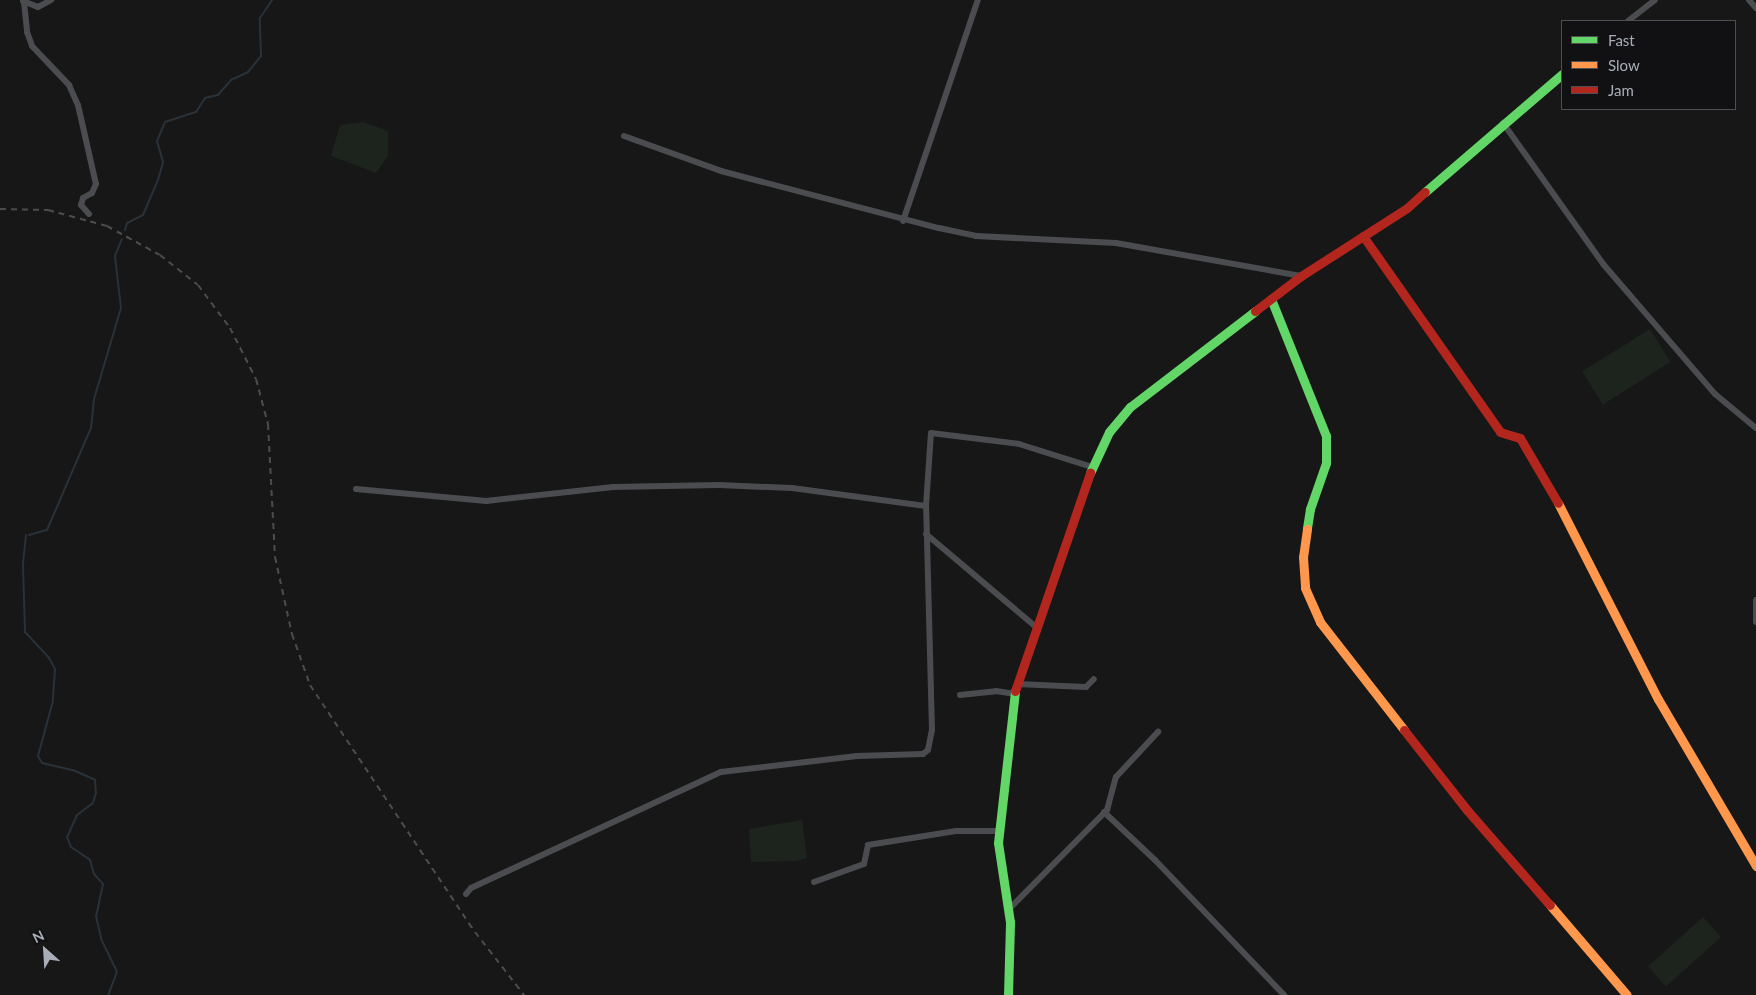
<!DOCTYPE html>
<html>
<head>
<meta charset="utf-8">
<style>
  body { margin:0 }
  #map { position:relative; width:1756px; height:995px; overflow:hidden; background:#171717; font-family:Lato,sans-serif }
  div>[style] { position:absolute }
  .green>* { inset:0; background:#1d241e; transform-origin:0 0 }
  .stream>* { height:2px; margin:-1px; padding:0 1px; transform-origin:1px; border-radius:1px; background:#2a3239 }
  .street>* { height:6px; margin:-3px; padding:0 3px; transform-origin:3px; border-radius:3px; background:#4b4c50 }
  .fast>* { height:9px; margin:-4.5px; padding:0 4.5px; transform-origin:4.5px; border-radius:4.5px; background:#63d668 }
  .slow>* { height:9px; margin:-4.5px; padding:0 4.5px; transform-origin:4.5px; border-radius:4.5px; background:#ff974d }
  .jam>* { height:9px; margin:-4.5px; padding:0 4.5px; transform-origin:4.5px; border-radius:4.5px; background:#b3261e }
  .rail>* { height:2px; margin-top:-1px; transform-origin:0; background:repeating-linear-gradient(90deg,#4b4c4f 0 6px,transparent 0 11px) }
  span { translate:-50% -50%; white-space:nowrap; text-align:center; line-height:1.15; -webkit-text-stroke:5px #111113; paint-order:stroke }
  .legend { position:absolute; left:1561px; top:20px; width:175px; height:90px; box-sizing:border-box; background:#111113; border:1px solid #4d4f55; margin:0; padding:6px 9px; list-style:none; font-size:15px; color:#a8adb8 }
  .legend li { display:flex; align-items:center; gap:10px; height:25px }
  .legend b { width:25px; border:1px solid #4d4f55 }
  .north { position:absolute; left:20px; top:925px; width:50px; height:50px; -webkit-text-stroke:4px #111113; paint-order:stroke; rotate:334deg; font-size:14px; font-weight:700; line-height:20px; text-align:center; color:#a8adb8 }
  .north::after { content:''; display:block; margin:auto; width:18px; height:22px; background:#a8adb8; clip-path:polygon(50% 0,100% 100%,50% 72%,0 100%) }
</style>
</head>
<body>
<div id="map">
  <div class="green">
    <div style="clip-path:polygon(363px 122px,388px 131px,388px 156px,376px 173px,331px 156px,340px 125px)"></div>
    <div style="left:1650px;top:329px;width:39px;height:80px;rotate:58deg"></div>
    <div style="clip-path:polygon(802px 820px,807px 858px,796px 861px,751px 862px,749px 829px)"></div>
    <div style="left:1703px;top:917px;width:27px;height:74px;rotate:48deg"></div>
  </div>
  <div class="stream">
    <div style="left:125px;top:230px;width:7px;rotate:-74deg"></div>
    <div style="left:127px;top:223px;width:18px;rotate:-27deg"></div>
    <div style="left:143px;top:215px;width:38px;rotate:-67deg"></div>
    <div style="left:158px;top:180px;width:19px;rotate:-74deg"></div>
    <div style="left:163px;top:162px;width:22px;rotate:-106deg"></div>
    <div style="left:157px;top:141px;width:21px;rotate:-67deg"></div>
    <div style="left:165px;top:122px;width:33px;rotate:-18deg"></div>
    <div style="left:196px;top:112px;width:17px;rotate:-57deg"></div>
    <div style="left:205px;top:98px;width:13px;rotate:-13deg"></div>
    <div style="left:218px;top:95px;width:20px;rotate:-49deg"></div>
    <div style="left:231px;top:80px;width:19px;rotate:-25deg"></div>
    <div style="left:248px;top:72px;width:21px;rotate:-51deg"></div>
    <div style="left:261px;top:56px;width:38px;rotate:-92deg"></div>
    <div style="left:260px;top:18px;width:22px;rotate:-56deg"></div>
    <div style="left:26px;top:535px;width:30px;rotate:96deg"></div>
    <div style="left:23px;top:565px;width:67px;rotate:88.3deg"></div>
    <div style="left:25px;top:632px;width:35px;rotate:47deg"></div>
    <div style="left:49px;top:658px;width:13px;rotate:61deg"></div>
    <div style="left:55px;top:669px;width:32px;rotate:94deg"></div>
    <div style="left:53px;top:701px;width:57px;rotate:105.3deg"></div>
    <div style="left:38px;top:756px;width:8px;rotate:60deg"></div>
    <div style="left:42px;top:763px;width:32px;rotate:13deg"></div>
    <div style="left:73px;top:770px;width:24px;rotate:24deg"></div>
    <div style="left:95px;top:780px;width:13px;rotate:86deg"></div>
    <div style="left:96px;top:793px;width:10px;rotate:107deg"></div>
    <div style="left:93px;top:803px;width:20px;rotate:143deg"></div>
    <div style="left:77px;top:815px;width:24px;rotate:114deg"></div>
    <div style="left:67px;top:837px;width:11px;rotate:68deg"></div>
    <div style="left:71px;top:847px;width:23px;rotate:34deg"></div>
    <div style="left:90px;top:860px;width:15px;rotate:74deg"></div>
    <div style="left:94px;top:874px;width:13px;rotate:48deg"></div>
    <div style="left:103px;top:884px;width:33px;rotate:102deg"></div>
    <div style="left:96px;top:916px;width:26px;rotate:77deg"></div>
    <div style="left:102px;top:941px;width:34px;rotate:64deg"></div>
    <div style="left:117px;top:972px;width:25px;rotate:111deg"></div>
    <div style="left:29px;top:535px;width:19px;rotate:-16deg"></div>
    <div style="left:47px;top:530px;width:111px;rotate:-66.7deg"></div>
    <div style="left:91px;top:428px;width:29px;rotate:-84deg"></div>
    <div style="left:94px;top:399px;width:95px;rotate:-73.5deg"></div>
    <div style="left:121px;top:308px;width:52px;rotate:-96.6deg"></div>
    <div style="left:115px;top:256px;width:18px;rotate:-68deg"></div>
  </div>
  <div class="street">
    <div style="left:1749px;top:0;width:11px;rotate:49deg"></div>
    <div style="left:23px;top:1px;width:16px;rotate:22deg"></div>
    <div style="left:38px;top:7px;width:15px;rotate:-28deg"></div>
    <div style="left:24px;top:2px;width:30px;rotate:84deg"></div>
    <div style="left:27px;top:32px;width:15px;rotate:70deg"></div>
    <div style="left:32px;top:46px;width:54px;rotate:46.5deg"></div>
    <div style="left:69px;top:85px;width:22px;rotate:66deg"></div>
    <div style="left:78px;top:105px;width:81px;rotate:77.2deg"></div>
    <div style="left:96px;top:184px;width:10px;rotate:114deg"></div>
    <div style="left:92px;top:193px;width:10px;rotate:151deg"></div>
    <div style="left:83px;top:198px;width:7px;rotate:106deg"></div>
    <div style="left:81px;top:205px;width:12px;rotate:48deg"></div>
    <div style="left:1628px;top:21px;width:34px;rotate:-38deg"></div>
    <div style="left:1503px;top:123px;width:174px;rotate:54.6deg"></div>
    <div style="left:1604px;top:265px;width:170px;rotate:49.3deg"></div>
    <div style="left:1715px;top:394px;width:53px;rotate:39.7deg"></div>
    <div style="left:624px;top:136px;width:103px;rotate:19.8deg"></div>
    <div style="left:721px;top:171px;width:225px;rotate:14.7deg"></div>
    <div style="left:939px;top:228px;width:38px;rotate:12deg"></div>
    <div style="left:976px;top:236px;width:140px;rotate:2.9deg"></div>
    <div style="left:1116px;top:243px;width:188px;rotate:10.1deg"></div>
    <div style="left:903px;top:221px;width:233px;rotate:-71.3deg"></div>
    <div style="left:356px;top:489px;width:131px;rotate:5.3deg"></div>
    <div style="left:486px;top:501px;width:128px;rotate:-6.3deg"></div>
    <div style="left:613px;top:487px;width:106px;rotate:-1.1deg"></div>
    <div style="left:719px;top:485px;width:73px;rotate:2.4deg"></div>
    <div style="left:792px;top:488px;width:135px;rotate:7.7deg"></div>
    <div style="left:926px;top:534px;width:144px;rotate:40.2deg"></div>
    <div style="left:1756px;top:600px;width:22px;rotate:90deg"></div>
    <div style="left:1017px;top:684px;width:69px;rotate:2.5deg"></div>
    <div style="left:1086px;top:687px;width:11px;rotate:-45deg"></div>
    <div style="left:960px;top:695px;width:36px;rotate:-6deg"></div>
    <div style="left:996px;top:691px;width:18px;rotate:9deg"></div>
    <div style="left:1104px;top:812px;width:70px;rotate:43.3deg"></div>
    <div style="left:1155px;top:860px;width:187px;rotate:46.3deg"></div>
    <div style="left:814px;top:882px;width:53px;rotate:-19.8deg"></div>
    <div style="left:864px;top:864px;width:19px;rotate:-78deg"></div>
    <div style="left:868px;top:845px;width:89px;rotate:-9deg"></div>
    <div style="left:956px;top:831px;width:43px"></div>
    <div style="left:466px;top:894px;width:8px;rotate:-50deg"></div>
    <div style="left:471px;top:888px;width:276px;rotate:-24.9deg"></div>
    <div style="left:721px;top:772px;width:137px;rotate:-6.7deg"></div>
    <div style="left:857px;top:756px;width:66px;rotate:-1.7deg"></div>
    <div style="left:923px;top:754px;width:6px;rotate:-39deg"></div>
    <div style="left:928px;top:750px;width:20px;rotate:-79deg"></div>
    <div style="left:932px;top:730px;width:224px;rotate:-91.5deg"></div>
    <div style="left:926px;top:506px;width:73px;rotate:-86.1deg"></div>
    <div style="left:931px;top:433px;width:89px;rotate:7.1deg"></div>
    <div style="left:1019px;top:444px;width:77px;rotate:17.5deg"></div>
    <div style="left:1008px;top:910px;width:141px;rotate:-45.3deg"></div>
    <div style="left:1107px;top:810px;width:34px;rotate:-75deg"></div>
    <div style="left:1116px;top:777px;width:62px;rotate:-47deg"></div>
  </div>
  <div class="fast">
    <div style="left:1425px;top:192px;width:181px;rotate:-40.7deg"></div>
    <div style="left:1271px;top:299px;width:148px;rotate:68.1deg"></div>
    <div style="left:1326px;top:436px;width:27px;rotate:90deg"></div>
    <div style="left:1326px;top:463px;width:49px;rotate:109.2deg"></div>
    <div style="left:1310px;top:509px;width:20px;rotate:99deg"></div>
    <div style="left:1090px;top:473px;width:45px;rotate:-65.1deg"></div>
    <div style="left:1109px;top:432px;width:33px;rotate:-50deg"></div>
    <div style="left:1130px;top:407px;width:158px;rotate:-37.5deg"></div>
    <div style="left:1008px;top:995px;width:73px;rotate:-88.4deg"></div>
    <div style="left:1010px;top:922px;width:80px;rotate:-98.6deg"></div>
    <div style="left:998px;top:843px;width:153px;rotate:-83.6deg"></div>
  </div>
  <div class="slow">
    <div style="left:1558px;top:503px;width:220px;rotate:63deg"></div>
    <div style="left:1658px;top:699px;width:194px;rotate:59.6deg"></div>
    <div style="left:1307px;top:529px;width:28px;rotate:98deg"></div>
    <div style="left:1303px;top:557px;width:31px;rotate:86deg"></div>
    <div style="left:1305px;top:588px;width:37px;rotate:66deg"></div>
    <div style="left:1320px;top:622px;width:137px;rotate:52.1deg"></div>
    <div style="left:1550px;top:905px;width:118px;rotate:49.5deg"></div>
  </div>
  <div class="jam">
    <div style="left:1363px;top:236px;width:239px;rotate:55deg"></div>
    <div style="left:1500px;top:432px;width:21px;rotate:17deg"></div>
    <div style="left:1520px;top:438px;width:75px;rotate:59.7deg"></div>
    <div style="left:1255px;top:311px;width:58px;rotate:-37.3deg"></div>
    <div style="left:1301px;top:276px;width:126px;rotate:-32.7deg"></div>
    <div style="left:1407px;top:208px;width:24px;rotate:-42deg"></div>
    <div style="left:1015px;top:691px;width:231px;rotate:-71deg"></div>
    <div style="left:1404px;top:730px;width:102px;rotate:51.8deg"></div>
    <div style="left:1467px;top:810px;width:126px;rotate:48.9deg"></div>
  </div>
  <div class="rail">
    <div style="left:0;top:209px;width:48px;rotate:1.2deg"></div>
    <div style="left:48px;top:210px;width:61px;rotate:15.2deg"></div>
    <div style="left:107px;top:226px;width:60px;rotate:28.7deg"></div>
    <div style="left:160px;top:255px;width:48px;rotate:38.3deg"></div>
    <div style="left:198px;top:285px;width:54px;rotate:53.3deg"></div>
    <div style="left:230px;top:328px;width:57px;rotate:63deg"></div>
    <div style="left:256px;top:379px;width:47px;rotate:75.1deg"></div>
    <div style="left:268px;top:424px;width:133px;rotate:87deg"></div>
    <div style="left:275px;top:557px;width:79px;rotate:77.6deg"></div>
    <div style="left:292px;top:634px;width:54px;rotate:70.6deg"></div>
    <div style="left:310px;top:685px;width:297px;rotate:56.3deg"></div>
    <div style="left:475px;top:932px;width:80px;rotate:52.1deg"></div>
  </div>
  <ul class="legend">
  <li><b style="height:6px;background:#63d668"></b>Fast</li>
  <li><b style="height:6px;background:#ff974d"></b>Slow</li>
  <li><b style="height:6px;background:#b3261e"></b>Jam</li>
  </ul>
  <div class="north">N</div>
</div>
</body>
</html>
